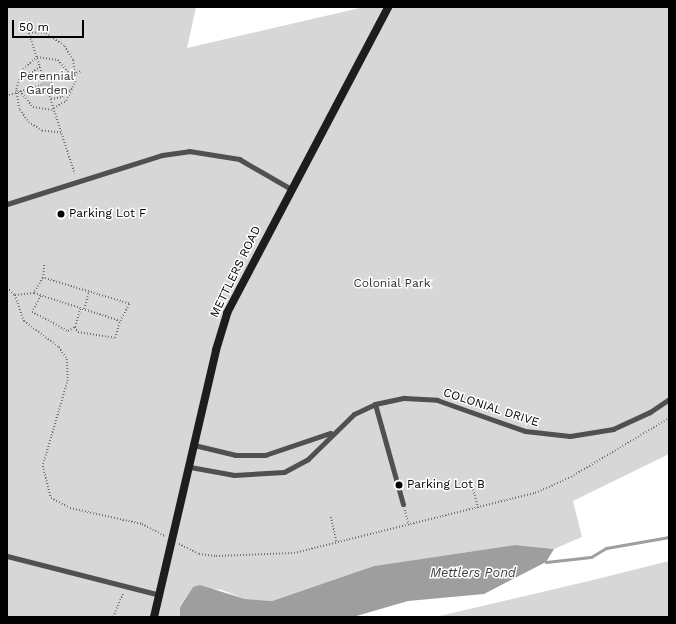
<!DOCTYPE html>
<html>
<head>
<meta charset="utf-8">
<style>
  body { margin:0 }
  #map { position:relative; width:676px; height:624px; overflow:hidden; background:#fff; font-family:"Work Sans",sans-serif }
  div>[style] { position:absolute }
  .green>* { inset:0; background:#d7d7d7 }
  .water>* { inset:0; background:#9e9e9e }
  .stream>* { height:3px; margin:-1.5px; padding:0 1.5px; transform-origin:1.5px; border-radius:1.5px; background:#9e9e9e }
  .building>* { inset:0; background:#c0c0c0 }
  .round { border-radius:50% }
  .path>* { height:1.5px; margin-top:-0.75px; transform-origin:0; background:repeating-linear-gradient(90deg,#727272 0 1px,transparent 0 3px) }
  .lane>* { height:5px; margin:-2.5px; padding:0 2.5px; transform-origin:2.5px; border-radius:2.5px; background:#505050 }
  .secondary>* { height:8px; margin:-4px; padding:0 4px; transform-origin:4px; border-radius:4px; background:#1d1d1d }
  .dots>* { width:11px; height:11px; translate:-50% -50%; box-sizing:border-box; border:2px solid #fff; border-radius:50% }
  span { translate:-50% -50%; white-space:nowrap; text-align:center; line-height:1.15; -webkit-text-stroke:3px #fff; paint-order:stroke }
  .park-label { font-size:12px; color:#2e2e2e }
  .poi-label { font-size:12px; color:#000 }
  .left { translate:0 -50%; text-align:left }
  .street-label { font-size:12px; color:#000 }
  .water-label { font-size:13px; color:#3f3f3f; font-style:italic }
  .frame { position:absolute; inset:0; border:8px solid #000; pointer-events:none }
  .scale { position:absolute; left:12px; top:20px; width:72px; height:18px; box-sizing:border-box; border:2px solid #000; border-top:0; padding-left:5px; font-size:12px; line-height:14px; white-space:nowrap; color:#000; -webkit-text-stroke:3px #fff; paint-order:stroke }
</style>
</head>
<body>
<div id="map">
  <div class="green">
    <div style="clip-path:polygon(7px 7px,196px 7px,187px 48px,364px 7px,669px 7px,669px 454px,573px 501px,582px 537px,554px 549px,515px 545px,374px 566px,272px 601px,245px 599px,222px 590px,193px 587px,180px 606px,180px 617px,7px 617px)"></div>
    <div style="clip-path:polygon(669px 561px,669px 617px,435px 617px,593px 580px)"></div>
  </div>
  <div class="water">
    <div style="clip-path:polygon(515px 545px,554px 549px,546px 562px,484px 594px,408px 601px,353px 617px,180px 617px,180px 607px,193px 587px,200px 585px,245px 599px,272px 601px,374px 566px)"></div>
  </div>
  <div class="stream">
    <div style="left:546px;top:562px;width:45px;rotate:-6.3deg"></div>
    <div style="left:591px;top:557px;width:17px;rotate:-31deg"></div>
    <div style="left:606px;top:548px;width:64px;rotate:-9.9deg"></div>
  </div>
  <div class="building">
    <div class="round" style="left:41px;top:79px;width:10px;height:10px"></div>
  </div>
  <div class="path">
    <div style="left:19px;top:80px;width:25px;rotate:-32deg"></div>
    <div style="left:51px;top:82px;width:33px;rotate:-20deg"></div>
    <div style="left:47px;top:88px;width:90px;rotate:72deg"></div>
    <div style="left:20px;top:91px;width:21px;rotate:51deg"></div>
    <div style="left:33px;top:107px;width:18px;rotate:9deg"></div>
    <div style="left:51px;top:110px;width:17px;rotate:-31deg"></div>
    <div style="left:66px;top:101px;width:21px;rotate:-65deg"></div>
    <div style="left:75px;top:82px;width:22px;rotate:-95deg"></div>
    <div style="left:73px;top:60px;width:17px;rotate:-123deg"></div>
    <div style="left:64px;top:46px;width:23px;rotate:-146deg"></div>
    <div style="left:45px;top:33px;width:16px;rotate:180deg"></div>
    <div style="left:29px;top:33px;width:48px;rotate:71.9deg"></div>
    <div style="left:9px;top:95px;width:34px;rotate:-17deg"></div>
    <div style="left:51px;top:99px;width:11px;rotate:-10deg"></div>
    <div style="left:62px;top:97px;width:15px;rotate:-42deg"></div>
    <div style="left:61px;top:133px;width:19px;rotate:-174deg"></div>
    <div style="left:42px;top:131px;width:15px;rotate:-148deg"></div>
    <div style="left:29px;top:123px;width:17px;rotate:-126deg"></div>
    <div style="left:19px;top:109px;width:20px;rotate:-99deg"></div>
    <div style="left:16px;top:89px;width:21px;rotate:-71deg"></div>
    <div style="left:23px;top:69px;width:18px;rotate:-41deg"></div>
    <div style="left:37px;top:57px;width:21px;rotate:8deg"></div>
    <div style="left:58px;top:60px;width:19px;rotate:51deg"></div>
    <div style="left:43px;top:278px;width:14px;rotate:-86deg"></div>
    <div style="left:7px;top:288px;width:11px;rotate:41deg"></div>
    <div style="left:15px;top:295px;width:28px;rotate:71deg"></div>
    <div style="left:24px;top:321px;width:44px;rotate:36.6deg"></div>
    <div style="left:59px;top:347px;width:14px;rotate:56deg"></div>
    <div style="left:67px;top:359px;width:21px;rotate:87deg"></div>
    <div style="left:68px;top:380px;width:90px;rotate:106.2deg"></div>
    <div style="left:43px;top:466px;width:33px;rotate:76deg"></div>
    <div style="left:51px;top:498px;width:21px;rotate:28deg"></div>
    <div style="left:70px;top:508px;width:74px;rotate:12.5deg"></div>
    <div style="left:142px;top:524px;width:26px;rotate:28deg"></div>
    <div style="left:15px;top:295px;width:19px;rotate:-6deg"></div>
    <div style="left:34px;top:293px;width:90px;rotate:18deg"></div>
    <div style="left:120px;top:321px;width:19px;rotate:-62deg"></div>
    <div style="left:129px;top:304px;width:90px;rotate:-163.2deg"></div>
    <div style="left:43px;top:278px;width:17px;rotate:121deg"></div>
    <div style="left:41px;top:296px;width:18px;rotate:119deg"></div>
    <div style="left:32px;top:312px;width:41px;rotate:27.8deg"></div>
    <div style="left:68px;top:331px;width:8px;rotate:-30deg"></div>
    <div style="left:75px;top:327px;width:19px;rotate:-74deg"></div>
    <div style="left:84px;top:309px;width:18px;rotate:-74deg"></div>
    <div style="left:75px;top:327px;width:6px;rotate:59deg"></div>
    <div style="left:78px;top:332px;width:37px;rotate:9deg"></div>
    <div style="left:115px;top:338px;width:18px;rotate:-74deg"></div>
    <div style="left:471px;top:481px;width:28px;rotate:75deg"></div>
    <div style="left:405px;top:510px;width:16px;rotate:75deg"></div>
    <div style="left:331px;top:517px;width:27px;rotate:77deg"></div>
    <div style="left:179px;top:544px;width:22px;rotate:27deg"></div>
    <div style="left:199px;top:554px;width:17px;rotate:7deg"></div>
    <div style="left:216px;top:556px;width:78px;rotate:-2.2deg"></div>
    <div style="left:294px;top:553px;width:248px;rotate:-14deg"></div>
    <div style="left:535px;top:493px;width:39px;rotate:-24deg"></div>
    <div style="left:571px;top:477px;width:114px;rotate:-31deg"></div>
    <div style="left:113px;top:617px;width:26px;rotate:-67deg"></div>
  </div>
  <div class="lane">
    <div style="left:7px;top:204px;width:163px;rotate:-17.5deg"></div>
    <div style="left:162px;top:155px;width:27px;rotate:-8deg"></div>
    <div style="left:189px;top:151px;width:51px;rotate:9.1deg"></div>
    <div style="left:239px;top:159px;width:60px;rotate:30deg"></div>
    <div style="left:375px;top:404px;width:104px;rotate:74.4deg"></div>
    <div style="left:194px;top:445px;width:43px;rotate:13.4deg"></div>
    <div style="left:236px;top:455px;width:29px"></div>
    <div style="left:265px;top:455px;width:69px;rotate:-18.7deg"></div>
    <div style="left:190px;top:467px;width:45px;rotate:10.3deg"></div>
    <div style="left:234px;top:475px;width:50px;rotate:-3.4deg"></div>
    <div style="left:284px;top:472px;width:27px;rotate:-28deg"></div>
    <div style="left:308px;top:459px;width:64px;rotate:-44.4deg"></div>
    <div style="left:354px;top:414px;width:23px;rotate:-25deg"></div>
    <div style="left:375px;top:404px;width:30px;rotate:-12deg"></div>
    <div style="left:404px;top:398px;width:33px;rotate:3deg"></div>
    <div style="left:437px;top:400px;width:93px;rotate:19.4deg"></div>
    <div style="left:525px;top:431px;width:45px;rotate:6.3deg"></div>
    <div style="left:570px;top:436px;width:44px;rotate:-9.2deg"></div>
    <div style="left:613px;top:429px;width:41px;rotate:-24.7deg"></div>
    <div style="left:650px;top:412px;width:23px;rotate:-34deg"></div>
    <div style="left:7px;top:556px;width:158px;rotate:14.3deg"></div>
  </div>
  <div class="secondary">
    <div style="left:154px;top:617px;width:274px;rotate:-76.9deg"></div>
    <div style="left:216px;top:350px;width:39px;rotate:-73deg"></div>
    <div style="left:227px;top:313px;width:346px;rotate:-62.2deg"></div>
  </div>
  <div class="dots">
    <div style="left:61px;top:214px;background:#000"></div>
    <div style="left:399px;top:485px;background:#000"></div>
  </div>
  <div class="park-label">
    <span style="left:47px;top:84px">Perennial<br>Garden</span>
    <span style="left:392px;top:284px">Colonial Park</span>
  </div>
  <div class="poi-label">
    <span class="left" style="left:69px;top:214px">Parking Lot F</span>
    <span class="left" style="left:407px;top:485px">Parking Lot B</span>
  </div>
  <div class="street-label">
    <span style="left:236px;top:272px;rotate:-64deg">METTLERS ROAD</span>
    <span style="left:491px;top:408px;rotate:18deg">COLONIAL DRIVE</span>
  </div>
  <div class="water-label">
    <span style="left:473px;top:573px">Mettlers Pond</span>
  </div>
  <div class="frame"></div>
  <div class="scale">50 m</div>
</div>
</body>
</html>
